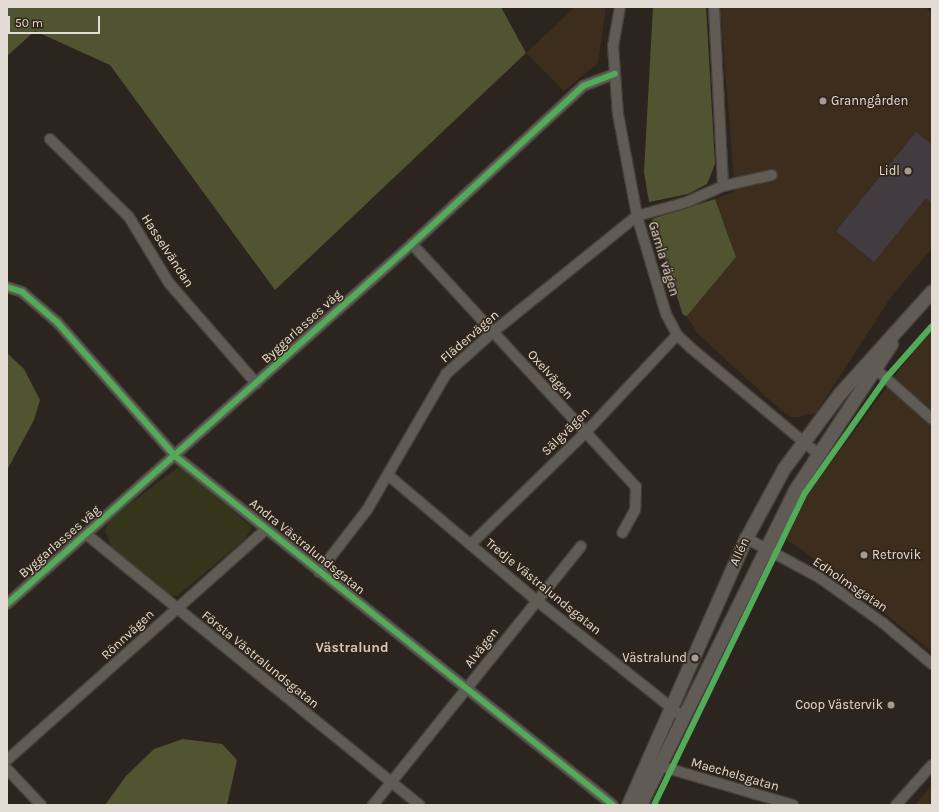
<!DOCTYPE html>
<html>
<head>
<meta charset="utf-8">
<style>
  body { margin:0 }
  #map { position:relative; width:939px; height:812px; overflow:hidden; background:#2c251f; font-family:Karla,sans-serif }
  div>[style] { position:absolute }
  .built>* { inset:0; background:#3c2d1d }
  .green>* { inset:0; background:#34351b }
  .forest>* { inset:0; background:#515430 }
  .building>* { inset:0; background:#423b3f }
  .roads { filter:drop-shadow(1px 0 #45403a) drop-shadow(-1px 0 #45403a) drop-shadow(0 1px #45403a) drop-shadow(0 -1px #45403a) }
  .minor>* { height:10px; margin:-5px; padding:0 5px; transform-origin:5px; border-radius:5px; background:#605b55 }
  .secondary>* { height:13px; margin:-6.5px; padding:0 6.5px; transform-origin:6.5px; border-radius:6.5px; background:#605b55 }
  .cycleway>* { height:6px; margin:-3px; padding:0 3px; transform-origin:3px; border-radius:3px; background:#51ab58 }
  .dots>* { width:11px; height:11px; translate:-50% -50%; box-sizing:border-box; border:2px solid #31251a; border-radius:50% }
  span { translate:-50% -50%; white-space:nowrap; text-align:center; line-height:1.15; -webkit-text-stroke:3px #31251a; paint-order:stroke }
  .poi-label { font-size:13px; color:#e3dcd4 }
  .left { translate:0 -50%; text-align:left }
  .right { translate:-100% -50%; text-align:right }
  .street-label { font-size:13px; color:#e3dcd4 }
  .neighbourhood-label { font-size:14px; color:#d7c8ba; font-weight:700 }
  .frame { position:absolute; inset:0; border:8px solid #e3dcd4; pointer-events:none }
  .scale { position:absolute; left:8px; top:16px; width:92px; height:18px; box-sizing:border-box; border:2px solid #e3dcd4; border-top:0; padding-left:5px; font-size:12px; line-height:14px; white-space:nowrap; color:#e3dcd4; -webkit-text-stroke:3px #31251a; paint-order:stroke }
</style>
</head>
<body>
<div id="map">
  <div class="built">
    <div style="clip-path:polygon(575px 7px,606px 7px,598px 63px,564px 91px,526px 53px)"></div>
    <div style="clip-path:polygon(720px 7px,925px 7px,932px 13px,932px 248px,891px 297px,816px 413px,799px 417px,791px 417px,782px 411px,697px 333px,687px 316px,736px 257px,715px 199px,735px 191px)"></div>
    <div style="clip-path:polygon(932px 331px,932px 652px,839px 576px,786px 539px,807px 495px,903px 365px)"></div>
    <div style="clip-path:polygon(932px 785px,932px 805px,915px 805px)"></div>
  </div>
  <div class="green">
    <div style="clip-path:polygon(177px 468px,183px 469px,252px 527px,245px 539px,177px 596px,169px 594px,112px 548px,105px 531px,110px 519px)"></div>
  </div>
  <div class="forest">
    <div style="clip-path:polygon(7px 7px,501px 7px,526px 53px,275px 290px,110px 65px,35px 31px,7px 56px)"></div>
    <div style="clip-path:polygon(653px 7px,706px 7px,715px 164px,707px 184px,688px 194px,649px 202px,644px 172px)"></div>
    <div style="clip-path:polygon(715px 199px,736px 257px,687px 316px,683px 315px,652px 219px)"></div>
    <div style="clip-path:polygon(7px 353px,24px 369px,40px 400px,34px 420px,7px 470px)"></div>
    <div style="clip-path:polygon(183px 739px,222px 744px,237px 760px,227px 805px,105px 805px,126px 776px,154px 749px)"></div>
  </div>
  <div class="building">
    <div style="clip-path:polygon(916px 132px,932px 145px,932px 203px,926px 198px,874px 262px,836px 231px)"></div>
  </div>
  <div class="roads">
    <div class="minor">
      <div style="left:620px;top:7px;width:39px;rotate:100deg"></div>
      <div style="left:613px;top:45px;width:69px;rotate:85.9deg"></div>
      <div style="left:618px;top:114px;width:104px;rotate:79.4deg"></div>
      <div style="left:637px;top:216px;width:102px;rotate:73.5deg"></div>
      <div style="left:666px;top:314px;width:24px;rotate:62deg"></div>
      <div style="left:677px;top:335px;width:19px;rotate:43deg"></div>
      <div style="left:691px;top:348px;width:164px;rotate:39.8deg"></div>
      <div style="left:714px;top:7px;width:179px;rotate:87.1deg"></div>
      <div style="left:50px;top:139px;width:111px;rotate:44.6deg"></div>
      <div style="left:129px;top:217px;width:77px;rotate:58.8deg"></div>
      <div style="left:169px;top:283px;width:133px;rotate:49deg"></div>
      <div style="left:412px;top:244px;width:330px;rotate:47.3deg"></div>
      <div style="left:636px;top:487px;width:23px;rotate:92deg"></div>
      <div style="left:635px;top:510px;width:26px;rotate:119deg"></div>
      <div style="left:7px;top:287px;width:16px;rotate:18deg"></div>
      <div style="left:22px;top:292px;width:46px;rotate:40.6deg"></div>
      <div style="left:57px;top:322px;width:179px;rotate:48.6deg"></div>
      <div style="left:175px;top:456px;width:560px;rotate:38.55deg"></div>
      <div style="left:871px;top:365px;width:81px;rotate:41.5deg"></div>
      <div style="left:388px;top:475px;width:194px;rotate:40.2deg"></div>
      <div style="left:536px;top:600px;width:188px;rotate:38.5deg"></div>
      <div style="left:86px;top:534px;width:430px;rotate:39.1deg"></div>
      <div style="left:746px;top:538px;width:84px;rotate:28.4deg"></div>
      <div style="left:820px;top:578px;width:77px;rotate:35.5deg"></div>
      <div style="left:883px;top:623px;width:64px;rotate:39.9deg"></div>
      <div style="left:471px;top:544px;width:159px;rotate:-44.2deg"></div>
      <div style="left:585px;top:433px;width:134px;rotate:-46.8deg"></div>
      <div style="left:319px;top:572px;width:78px;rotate:-52.3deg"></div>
      <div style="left:367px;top:510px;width:157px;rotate:-59.8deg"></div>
      <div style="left:446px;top:374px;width:63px;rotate:-41.8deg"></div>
      <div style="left:493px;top:332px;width:185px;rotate:-38.9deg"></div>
      <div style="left:637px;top:216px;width:52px;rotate:-15.6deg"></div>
      <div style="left:687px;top:202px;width:39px;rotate:-24deg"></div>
      <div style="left:723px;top:186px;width:50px;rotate:-12.7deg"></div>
      <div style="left:7px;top:604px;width:542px;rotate:-41.63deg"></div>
      <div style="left:412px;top:244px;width:233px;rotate:-42.7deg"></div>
      <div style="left:583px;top:86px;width:34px;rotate:-21deg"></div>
      <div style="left:7px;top:760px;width:347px;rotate:-41.7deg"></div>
      <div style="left:653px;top:764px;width:146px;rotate:16.3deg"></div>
      <div style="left:7px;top:769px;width:50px;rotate:46.6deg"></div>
      <div style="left:373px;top:805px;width:332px;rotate:-51.2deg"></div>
      <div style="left:896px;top:805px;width:54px;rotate:-48deg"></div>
    </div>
    <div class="secondary">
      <div style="left:628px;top:805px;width:292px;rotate:-66.2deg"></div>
      <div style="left:746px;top:538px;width:80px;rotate:-61.5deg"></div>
      <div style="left:784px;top:468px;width:94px;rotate:-53.3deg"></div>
      <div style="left:840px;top:393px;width:137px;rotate:-48deg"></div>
      <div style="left:640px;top:805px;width:351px;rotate:-63.8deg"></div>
      <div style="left:795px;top:490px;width:175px;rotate:-56.7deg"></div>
    </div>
  </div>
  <div class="cycleway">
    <div style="left:7px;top:287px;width:16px;rotate:18deg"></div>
    <div style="left:22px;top:292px;width:46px;rotate:40.6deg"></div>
    <div style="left:57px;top:322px;width:179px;rotate:48.6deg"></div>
    <div style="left:175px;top:456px;width:560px;rotate:38.55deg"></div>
    <div style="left:7px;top:604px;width:542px;rotate:-41.63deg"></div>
    <div style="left:412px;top:244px;width:233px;rotate:-42.7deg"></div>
    <div style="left:583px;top:86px;width:34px;rotate:-21deg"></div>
    <div style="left:654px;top:805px;width:347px;rotate:-64.2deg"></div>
    <div style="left:805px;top:493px;width:141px;rotate:-54.8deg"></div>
    <div style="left:886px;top:378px;width:69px;rotate:-48.5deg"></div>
  </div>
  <div class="dots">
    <div style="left:823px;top:101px;background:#a39c95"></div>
    <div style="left:908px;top:171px;background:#a39c95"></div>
    <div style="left:864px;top:555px;background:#a39c95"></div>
    <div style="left:695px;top:658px;background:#a39c95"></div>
    <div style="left:891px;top:705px;background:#a39c95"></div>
  </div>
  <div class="poi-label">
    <span class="left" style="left:831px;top:101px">Granngården</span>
    <span class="right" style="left:900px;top:171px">Lidl</span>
    <span class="left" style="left:872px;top:555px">Retrovik</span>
    <span class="right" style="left:687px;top:658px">Västralund</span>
    <span class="right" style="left:883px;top:705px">Coop Västervik</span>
  </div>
  <div class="street-label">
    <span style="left:167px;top:251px;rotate:57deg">Hasselvändan</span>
    <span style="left:663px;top:259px;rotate:73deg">Gamla vägen</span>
    <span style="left:302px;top:327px;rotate:-42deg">Byggarlasses väg</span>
    <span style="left:470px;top:337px;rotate:-41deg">Flädervägen</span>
    <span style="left:550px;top:375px;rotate:48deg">Oxelvägen</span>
    <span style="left:566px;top:432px;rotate:-45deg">Sälgvägen</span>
    <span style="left:60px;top:542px;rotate:-41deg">Byggarlasses väg</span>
    <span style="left:307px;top:547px;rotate:39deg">Andra Västralundsgatan</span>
    <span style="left:740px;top:552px;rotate:-65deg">Allén</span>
    <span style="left:850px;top:585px;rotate:34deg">Edholmsgatan</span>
    <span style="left:543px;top:587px;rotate:39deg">Tredje Västralundsgatan</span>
    <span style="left:128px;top:635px;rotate:-43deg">Rönnvägen</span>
    <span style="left:482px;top:648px;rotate:-52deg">Alvägen</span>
    <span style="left:260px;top:660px;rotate:39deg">Första Västralundsgatan</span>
    <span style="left:735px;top:775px;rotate:16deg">Maechelsgatan</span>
  </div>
  <div class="neighbourhood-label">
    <span style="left:352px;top:648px">Västralund</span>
  </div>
  <div class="frame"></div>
  <div class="scale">50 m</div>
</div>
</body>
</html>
